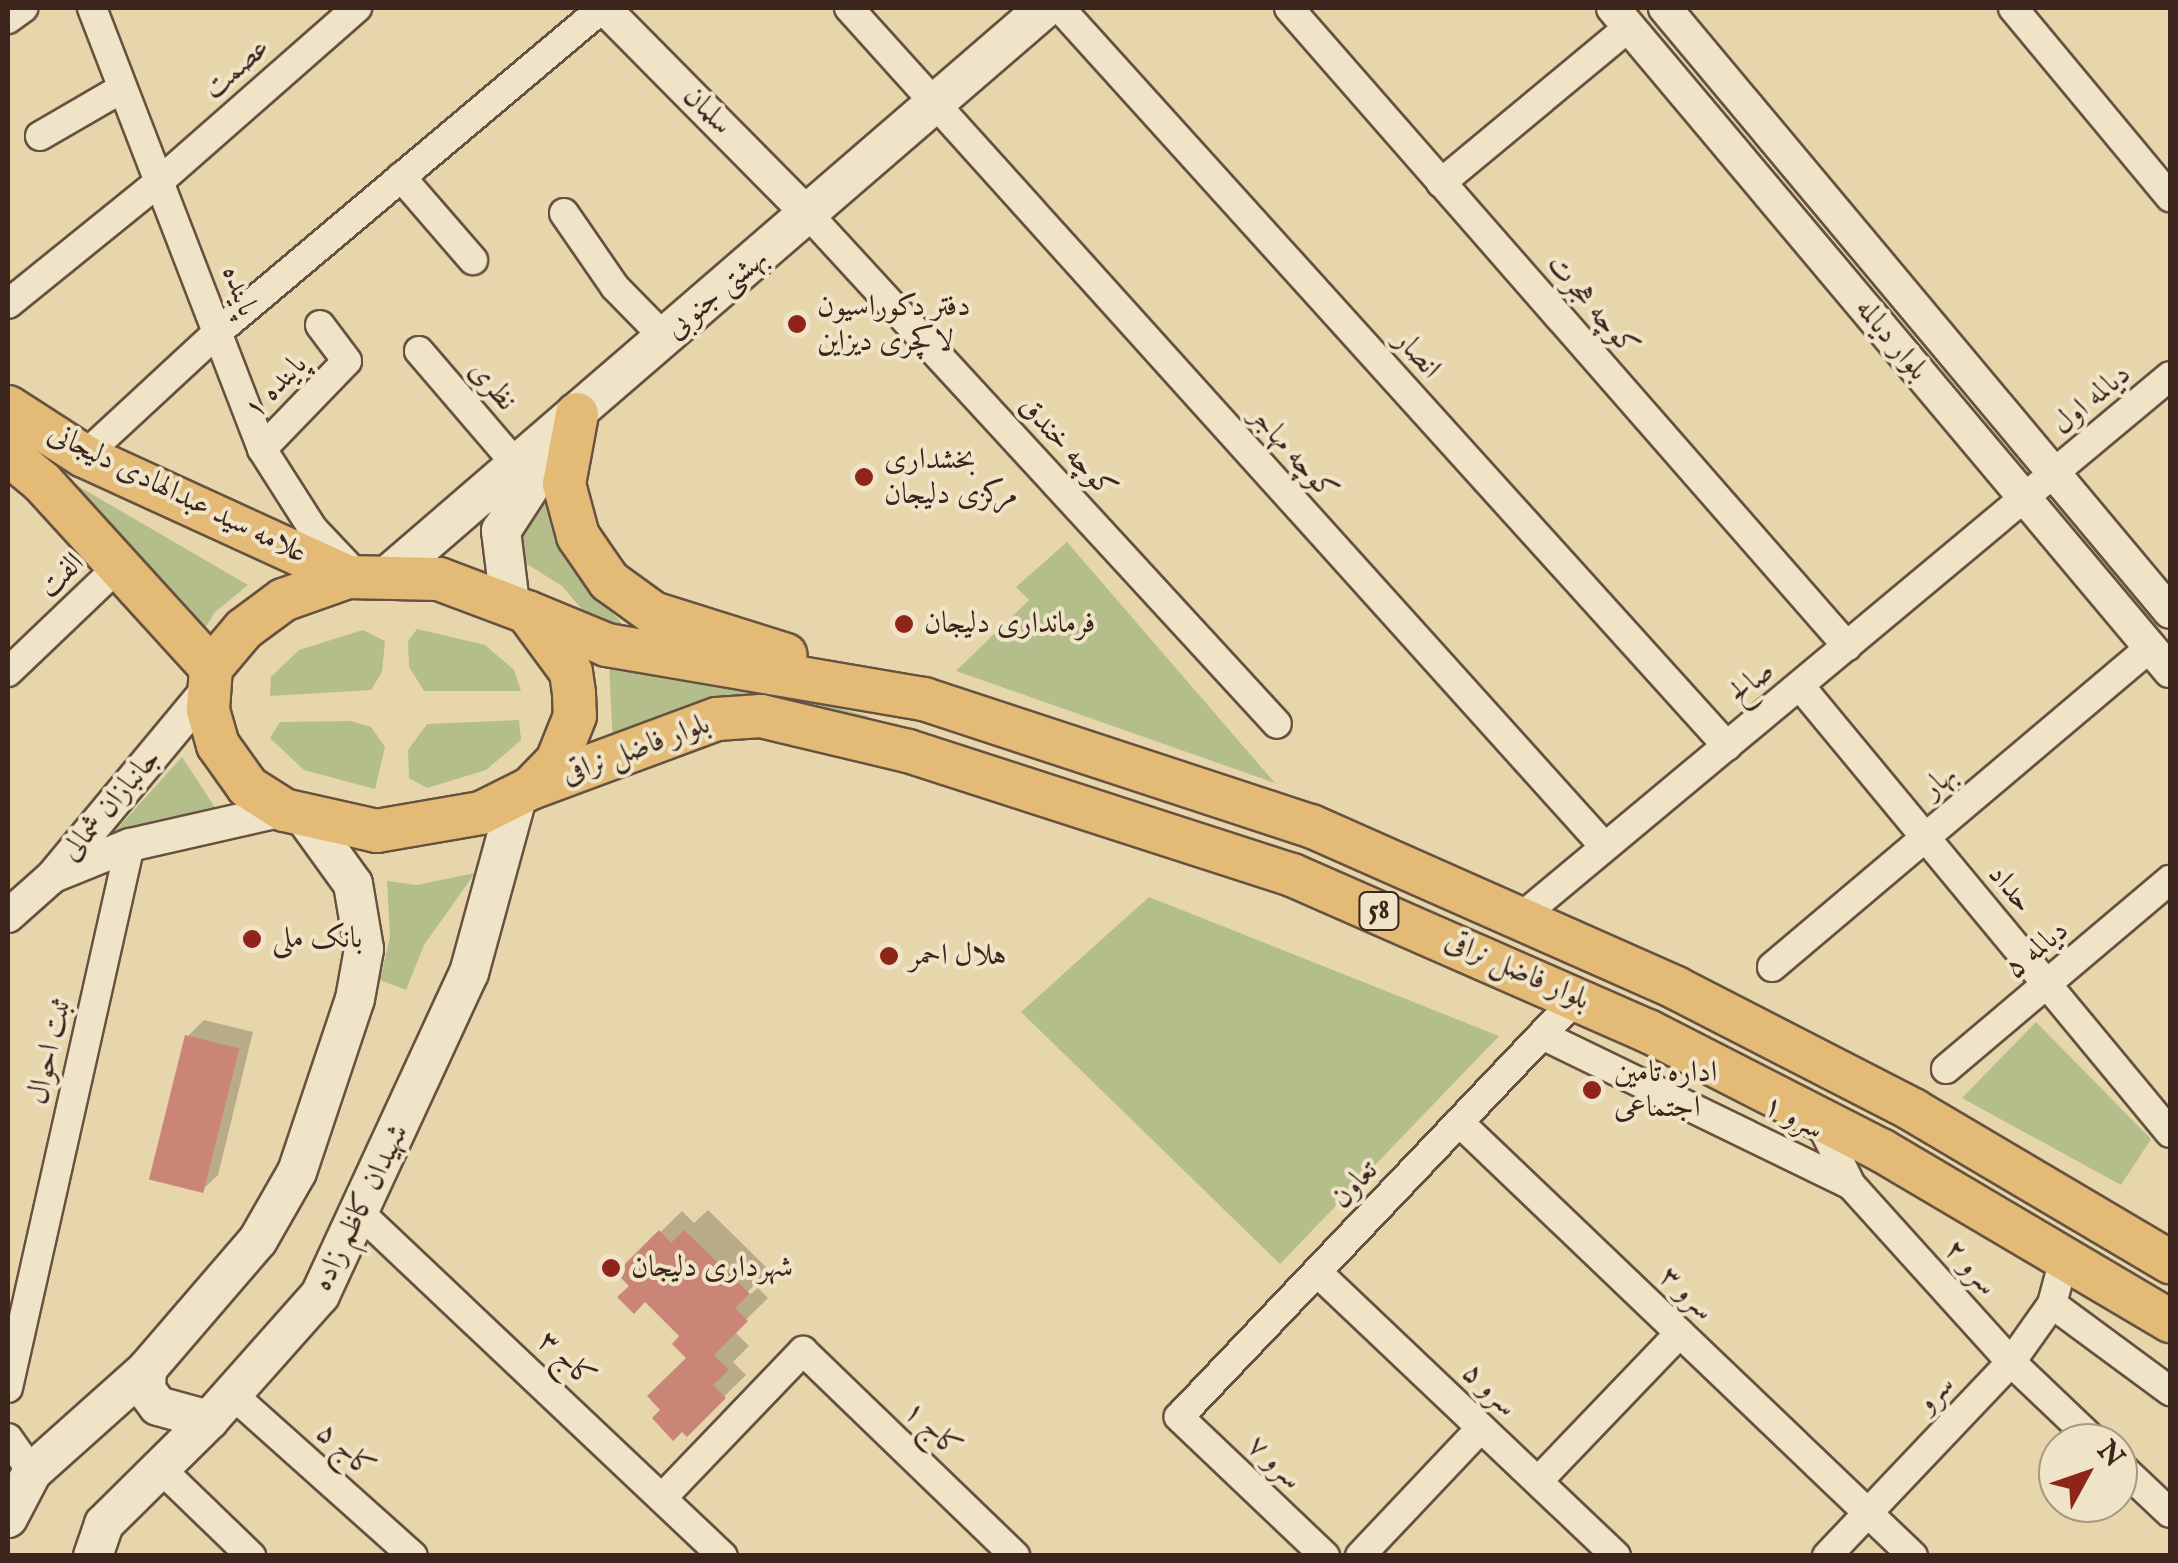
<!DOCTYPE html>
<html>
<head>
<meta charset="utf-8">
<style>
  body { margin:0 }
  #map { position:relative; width:2178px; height:1563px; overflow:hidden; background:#e7d6ab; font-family:"IM FELL English",Amiri,serif }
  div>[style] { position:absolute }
  .green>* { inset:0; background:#b3be8b }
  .shadow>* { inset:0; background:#0003 }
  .building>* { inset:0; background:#cb8576; transform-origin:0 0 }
  .roads { filter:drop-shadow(2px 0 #675140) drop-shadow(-2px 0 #675140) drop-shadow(0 2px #675140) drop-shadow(0 -2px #675140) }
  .minor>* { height:28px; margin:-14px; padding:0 14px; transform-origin:14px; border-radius:14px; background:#efe4c8 }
  .tertiary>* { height:32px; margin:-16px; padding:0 16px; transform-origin:16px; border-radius:16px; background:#efe4c8 }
  .secondary>* { height:38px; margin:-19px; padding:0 19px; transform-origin:19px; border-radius:19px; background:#efe4c8 }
  .primary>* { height:42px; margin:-21px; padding:0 21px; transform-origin:21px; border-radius:21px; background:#e4bb76 }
  .dots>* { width:28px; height:28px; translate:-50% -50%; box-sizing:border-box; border:5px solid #efe4c8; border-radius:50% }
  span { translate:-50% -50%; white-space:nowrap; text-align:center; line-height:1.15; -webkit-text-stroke:8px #efe4c8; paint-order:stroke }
  .shield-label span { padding:2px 8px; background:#efe4c8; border:2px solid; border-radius:8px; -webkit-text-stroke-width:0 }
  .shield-label { font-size:28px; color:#3c251c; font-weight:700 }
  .street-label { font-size:30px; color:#3c251c }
  .poi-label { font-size:30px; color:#3c251c }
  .left { translate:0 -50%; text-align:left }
  .frame { position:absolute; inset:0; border:10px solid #3c251c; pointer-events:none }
  .north { position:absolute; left:2038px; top:1423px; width:100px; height:100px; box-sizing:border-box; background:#efe4c8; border:2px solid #a79883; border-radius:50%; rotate:50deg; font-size:28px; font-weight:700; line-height:40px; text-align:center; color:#3c251c }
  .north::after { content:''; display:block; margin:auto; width:35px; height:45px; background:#8f2418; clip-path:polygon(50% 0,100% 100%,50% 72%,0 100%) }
</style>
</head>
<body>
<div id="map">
  <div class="green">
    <div style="clip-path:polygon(52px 471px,248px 585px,215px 612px,200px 637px)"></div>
    <div style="clip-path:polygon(555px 480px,588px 585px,626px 628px,597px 627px,562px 586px,522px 561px,511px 530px)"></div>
    <div style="clip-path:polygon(1067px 542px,1275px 783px,956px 671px,1029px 600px,1016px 587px)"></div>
    <div style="clip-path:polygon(417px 629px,485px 645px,514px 670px,521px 691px,424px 691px,409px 667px,408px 641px)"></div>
    <div style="clip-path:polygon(363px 630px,385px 641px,382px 672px,371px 690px,270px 696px,271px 677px,299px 650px)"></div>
    <div style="clip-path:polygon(609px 663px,766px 690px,868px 716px,866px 726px,613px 746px)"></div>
    <div style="clip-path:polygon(519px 720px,521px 740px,486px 770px,427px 788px,409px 778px,408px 750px,427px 724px)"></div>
    <div style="clip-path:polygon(351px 721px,371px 727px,385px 747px,375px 789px,304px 770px,270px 738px,280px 722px)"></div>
    <div style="clip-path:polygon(182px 757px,216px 809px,163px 820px,97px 851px)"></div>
    <div style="clip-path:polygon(475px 873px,424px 945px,406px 990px,380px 980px,390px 937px,387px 881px,417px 885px)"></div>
    <div style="clip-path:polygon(1149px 897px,1499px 1036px,1280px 1264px,1021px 1012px)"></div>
    <div style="clip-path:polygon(2036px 1022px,2151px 1139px,2121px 1185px,1962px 1098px)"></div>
  </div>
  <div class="shadow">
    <div style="clip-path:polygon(204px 1020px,253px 1032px,218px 1175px,201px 1191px,188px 1036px)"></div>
    <div style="clip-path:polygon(708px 1210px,769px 1270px,725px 1315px,758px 1288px,768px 1298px,734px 1331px,749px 1346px,733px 1362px,746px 1375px,687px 1433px,663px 1410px,689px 1358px,682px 1336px,619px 1273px,682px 1211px,694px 1223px)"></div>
  </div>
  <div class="building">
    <div style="left:185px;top:1035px;width:56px;height:149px;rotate:14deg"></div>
    <div style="clip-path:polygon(659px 1230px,671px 1243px,684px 1230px,750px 1294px,735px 1308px,748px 1321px,714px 1355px,729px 1370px,713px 1385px,726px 1398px,687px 1437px,682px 1432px,673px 1441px,652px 1418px,660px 1410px,647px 1396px,686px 1358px,672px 1344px,679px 1336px,645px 1302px,634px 1314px,617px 1297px,629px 1286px,616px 1273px)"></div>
  </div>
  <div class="roads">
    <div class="minor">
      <div style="left:92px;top:8px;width:473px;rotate:68.9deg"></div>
      <div style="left:262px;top:449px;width:95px;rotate:57.5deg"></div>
      <div style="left:313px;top:529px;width:55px;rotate:46.5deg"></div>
      <div style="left:849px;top:8px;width:1128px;rotate:47.98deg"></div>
      <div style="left:1060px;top:8px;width:995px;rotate:47.89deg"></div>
      <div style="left:1289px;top:8px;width:848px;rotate:48.83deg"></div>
      <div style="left:2013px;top:8px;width:246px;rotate:50.3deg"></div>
      <div style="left:8px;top:19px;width:19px;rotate:-36deg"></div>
      <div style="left:40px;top:136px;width:94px;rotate:-30.1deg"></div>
      <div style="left:401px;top:177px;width:110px;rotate:49.1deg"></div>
      <div style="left:1441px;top:183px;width:244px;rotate:-39.7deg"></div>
      <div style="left:564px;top:213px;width:90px;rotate:55.4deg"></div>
      <div style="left:615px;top:287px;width:71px;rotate:45.6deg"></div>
      <div style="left:809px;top:215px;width:691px;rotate:47.4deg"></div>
      <div style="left:8px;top:304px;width:197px;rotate:-39deg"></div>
      <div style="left:161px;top:180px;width:261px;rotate:-41.3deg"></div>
      <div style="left:419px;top:351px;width:148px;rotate:49.4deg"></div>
      <div style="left:262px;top:449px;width:122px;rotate:-46deg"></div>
      <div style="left:347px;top:361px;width:45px;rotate:-126.9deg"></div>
      <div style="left:84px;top:456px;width:185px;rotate:-42.8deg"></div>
      <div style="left:220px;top:330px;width:500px;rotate:-40.1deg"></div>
      <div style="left:8px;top:672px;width:152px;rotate:-43.7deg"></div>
      <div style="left:1800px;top:686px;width:580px;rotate:50.38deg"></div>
      <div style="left:1520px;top:918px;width:846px;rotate:-39.82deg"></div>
      <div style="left:1772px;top:967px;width:495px;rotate:-40.2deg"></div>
      <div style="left:1542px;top:1035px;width:343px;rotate:25.9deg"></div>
      <div style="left:1946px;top:1069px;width:293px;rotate:-40.2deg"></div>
      <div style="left:1818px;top:1118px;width:75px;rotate:63.8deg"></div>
      <div style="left:1851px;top:1185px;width:239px;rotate:47.9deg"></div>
      <div style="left:2011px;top:1362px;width:117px;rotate:43.6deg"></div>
      <div style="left:1459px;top:1122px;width:628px;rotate:43.71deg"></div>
      <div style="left:361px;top:1214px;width:498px;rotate:43.4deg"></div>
      <div style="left:1317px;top:1272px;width:412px;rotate:43.5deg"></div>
      <div style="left:2052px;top:1304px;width:147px;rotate:36.4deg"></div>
      <div style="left:8px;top:1388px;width:557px;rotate:-77.34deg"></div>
      <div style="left:233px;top:1395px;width:241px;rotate:41.8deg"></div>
      <div style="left:8px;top:1438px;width:42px;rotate:54.8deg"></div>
      <div style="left:2118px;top:1464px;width:71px;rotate:43.3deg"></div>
      <div style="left:160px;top:1468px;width:127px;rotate:44deg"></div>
      <div style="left:1538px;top:1481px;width:205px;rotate:-46.2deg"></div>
      <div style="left:662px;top:1498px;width:204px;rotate:-46.2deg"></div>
      <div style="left:803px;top:1351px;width:295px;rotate:44deg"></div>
      <div style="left:1325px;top:1556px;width:202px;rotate:-136.4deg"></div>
      <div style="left:1179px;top:1417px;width:578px;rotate:-46.47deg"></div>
      <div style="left:1360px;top:1556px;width:176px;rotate:-46.6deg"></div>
      <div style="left:1827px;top:1556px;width:267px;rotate:-46.5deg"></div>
      <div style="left:2011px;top:1362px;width:71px;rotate:-54.7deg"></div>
      <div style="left:2052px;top:1304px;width:47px;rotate:-75.1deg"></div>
    </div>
    <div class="tertiary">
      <div style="left:604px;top:8px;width:291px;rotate:45.3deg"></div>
      <div style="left:1613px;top:8px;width:866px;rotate:49.97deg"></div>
      <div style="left:1665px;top:8px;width:787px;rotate:50.1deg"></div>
      <div style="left:56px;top:875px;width:80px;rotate:-22.1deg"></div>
      <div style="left:130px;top:845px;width:158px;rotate:-12.8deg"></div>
      <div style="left:8px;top:916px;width:59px;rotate:-41.6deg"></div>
      <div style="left:52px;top:877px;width:244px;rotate:-50.3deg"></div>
    </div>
    <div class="secondary">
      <div style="left:386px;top:577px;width:871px;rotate:-40.81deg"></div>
      <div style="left:510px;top:604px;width:74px;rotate:-97deg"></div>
      <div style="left:501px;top:531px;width:106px;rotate:-56.9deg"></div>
      <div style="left:147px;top:1369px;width:21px;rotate:93deg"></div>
      <div style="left:146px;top:1390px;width:20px;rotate:53deg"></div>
      <div style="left:158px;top:1406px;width:53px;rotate:15.4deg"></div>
      <div style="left:8px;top:1518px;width:52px;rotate:-62.4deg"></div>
      <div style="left:32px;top:1472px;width:154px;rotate:-41.8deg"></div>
      <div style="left:147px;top:1369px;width:170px;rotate:-49.3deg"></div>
      <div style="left:258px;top:1240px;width:78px;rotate:-60.2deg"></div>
      <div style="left:297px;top:1172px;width:182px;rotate:-71.5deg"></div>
      <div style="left:355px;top:999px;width:51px;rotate:-79.8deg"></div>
      <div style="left:364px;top:949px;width:66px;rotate:-99.6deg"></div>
      <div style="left:353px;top:884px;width:84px;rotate:-125.8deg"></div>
      <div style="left:93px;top:1556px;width:34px;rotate:-71deg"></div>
      <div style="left:104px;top:1524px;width:148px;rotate:-44.7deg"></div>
      <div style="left:209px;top:1420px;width:167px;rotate:-48.4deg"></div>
      <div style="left:320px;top:1295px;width:355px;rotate:-65.2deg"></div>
      <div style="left:469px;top:973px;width:186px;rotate:-74.7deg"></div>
    </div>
    <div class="primary">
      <div style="left:8px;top:407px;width:90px;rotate:32.8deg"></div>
      <div style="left:84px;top:456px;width:290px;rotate:24.6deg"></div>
      <div style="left:577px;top:414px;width:71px;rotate:100.5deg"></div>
      <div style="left:564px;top:484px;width:54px;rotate:74.9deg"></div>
      <div style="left:578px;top:536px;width:55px;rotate:55.4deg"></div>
      <div style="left:609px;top:581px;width:54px;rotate:36deg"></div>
      <div style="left:653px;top:613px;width:139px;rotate:17.5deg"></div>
      <div style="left:8px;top:454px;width:44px;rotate:39.5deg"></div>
      <div style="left:42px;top:482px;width:251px;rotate:47.7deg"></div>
      <div style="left:348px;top:577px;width:91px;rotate:1.3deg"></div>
      <div style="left:439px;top:579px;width:94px;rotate:20.6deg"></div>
      <div style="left:527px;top:612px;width:74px;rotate:53.7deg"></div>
      <div style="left:571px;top:672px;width:21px;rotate:82deg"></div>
      <div style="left:574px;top:693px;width:23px;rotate:88deg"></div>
      <div style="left:575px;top:716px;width:48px;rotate:111.8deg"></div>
      <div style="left:557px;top:761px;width:37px;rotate:134deg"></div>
      <div style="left:531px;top:788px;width:56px;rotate:153.4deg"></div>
      <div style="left:481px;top:813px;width:106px;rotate:170.2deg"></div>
      <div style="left:377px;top:831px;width:95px;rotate:-167.3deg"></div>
      <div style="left:284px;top:810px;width:43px;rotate:-147.4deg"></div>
      <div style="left:248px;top:787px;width:52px;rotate:-125.5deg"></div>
      <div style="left:218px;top:745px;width:37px;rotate:-106deg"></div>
      <div style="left:208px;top:709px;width:41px;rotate:-85.8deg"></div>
      <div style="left:211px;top:668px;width:51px;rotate:-49.8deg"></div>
      <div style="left:244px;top:629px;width:49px;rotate:-36.6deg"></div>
      <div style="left:283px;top:600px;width:69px;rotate:-19.5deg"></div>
      <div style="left:527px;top:612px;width:87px;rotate:22.4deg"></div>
      <div style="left:607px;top:645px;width:322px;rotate:9.7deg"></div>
      <div style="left:924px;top:699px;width:407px;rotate:18.2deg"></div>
      <div style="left:1311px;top:826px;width:399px;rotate:23.9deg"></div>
      <div style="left:1676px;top:988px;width:267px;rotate:27.2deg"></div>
      <div style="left:1913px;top:1110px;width:299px;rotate:30.6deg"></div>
      <div style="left:531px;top:788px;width:198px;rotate:-20.4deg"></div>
      <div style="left:717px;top:719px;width:44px;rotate:-3.9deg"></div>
      <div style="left:761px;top:716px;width:151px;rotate:13.4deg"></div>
      <div style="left:908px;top:751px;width:404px;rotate:17.9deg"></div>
      <div style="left:1292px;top:875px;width:389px;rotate:23.7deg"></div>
      <div style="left:1648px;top:1031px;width:262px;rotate:27.1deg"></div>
      <div style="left:1881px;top:1150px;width:336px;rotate:30.6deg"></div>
    </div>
  </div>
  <div class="dots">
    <div style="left:797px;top:324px;background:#8f2418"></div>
    <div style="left:864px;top:477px;background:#8f2418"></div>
    <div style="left:904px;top:624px;background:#8f2418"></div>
    <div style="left:252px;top:939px;background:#8f2418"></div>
    <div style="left:889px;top:956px;background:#8f2418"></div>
    <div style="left:1592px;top:1090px;background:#8f2418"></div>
    <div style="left:611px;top:1268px;background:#8f2418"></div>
  </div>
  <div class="shield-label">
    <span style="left:1379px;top:911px">58</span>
  </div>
  <div class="street-label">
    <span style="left:237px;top:69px;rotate:-41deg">عصمت</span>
    <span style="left:707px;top:111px;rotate:45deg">سلمان</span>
    <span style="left:239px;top:291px;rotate:69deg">پاینده</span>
    <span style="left:717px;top:294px;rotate:-40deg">بهشتی جنوبی</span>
    <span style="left:1592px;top:306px;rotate:49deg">کوچه هجرت</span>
    <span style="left:1891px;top:340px;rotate:50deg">بلوار دیالمه</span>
    <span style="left:1417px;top:355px;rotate:48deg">انصار</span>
    <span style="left:492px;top:386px;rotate:49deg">نظری</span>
    <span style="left:276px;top:387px;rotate:-46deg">پاینده ۱</span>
    <span style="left:2092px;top:400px;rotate:-40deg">دیالمه اول</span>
    <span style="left:1067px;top:448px;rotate:47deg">کوچه خندق</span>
    <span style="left:1293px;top:454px;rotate:48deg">کوچه مهاجر</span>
    <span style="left:177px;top:494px;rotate:26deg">علامه سید عبدالهادی دلیجانی</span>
    <span style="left:62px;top:576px;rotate:-44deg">الفت</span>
    <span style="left:1752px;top:683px;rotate:-39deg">صالح</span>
    <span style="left:636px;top:750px;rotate:-20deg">بلوار فاضل نراقی</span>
    <span style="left:1940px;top:782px;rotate:-40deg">بهار</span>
    <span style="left:111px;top:805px;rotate:-50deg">جانبازان شمالی</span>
    <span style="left:2010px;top:889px;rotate:50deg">حداد</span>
    <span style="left:2037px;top:950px;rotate:-40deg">دیالمه ۵</span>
    <span style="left:1517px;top:971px;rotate:24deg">بلوار فاضل نراقی</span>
    <span style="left:50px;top:1051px;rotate:-77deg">ثبت احوال</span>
    <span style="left:1793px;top:1118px;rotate:27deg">سرو ۱</span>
    <span style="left:1355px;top:1185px;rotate:-47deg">تعاون</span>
    <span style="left:361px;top:1208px;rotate:-64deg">شهیدان کاظم زاده</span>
    <span style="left:1970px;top:1268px;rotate:48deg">سرو ۲</span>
    <span style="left:1686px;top:1294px;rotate:44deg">سرو ۳</span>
    <span style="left:566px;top:1360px;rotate:44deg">کاج ۳</span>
    <span style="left:1489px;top:1390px;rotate:44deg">سرو ۵</span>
    <span style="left:1936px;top:1394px;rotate:-46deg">سرو</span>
    <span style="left:932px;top:1430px;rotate:44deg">کاج ۱</span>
    <span style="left:345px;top:1451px;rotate:42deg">کاج ۵</span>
    <span style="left:1274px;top:1463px;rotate:44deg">سرو ۷</span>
  </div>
  <div class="poi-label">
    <span class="left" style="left:817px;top:324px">دفتر دکوراسیون<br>لاکچری دیزاین</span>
    <span class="left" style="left:884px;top:477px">بخشداری<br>مرکزی دلیجان</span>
    <span class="left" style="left:924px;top:624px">فرمانداری دلیجان</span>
    <span class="left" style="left:272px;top:939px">بانک ملی</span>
    <span class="left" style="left:909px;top:956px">هلال احمر</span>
    <span class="left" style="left:1614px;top:1090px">اداره تامین<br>اجتماعی</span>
    <span class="left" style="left:631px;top:1268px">شهرداری دلیجان</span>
  </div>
  <div class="frame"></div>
  <div class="north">N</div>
</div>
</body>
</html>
